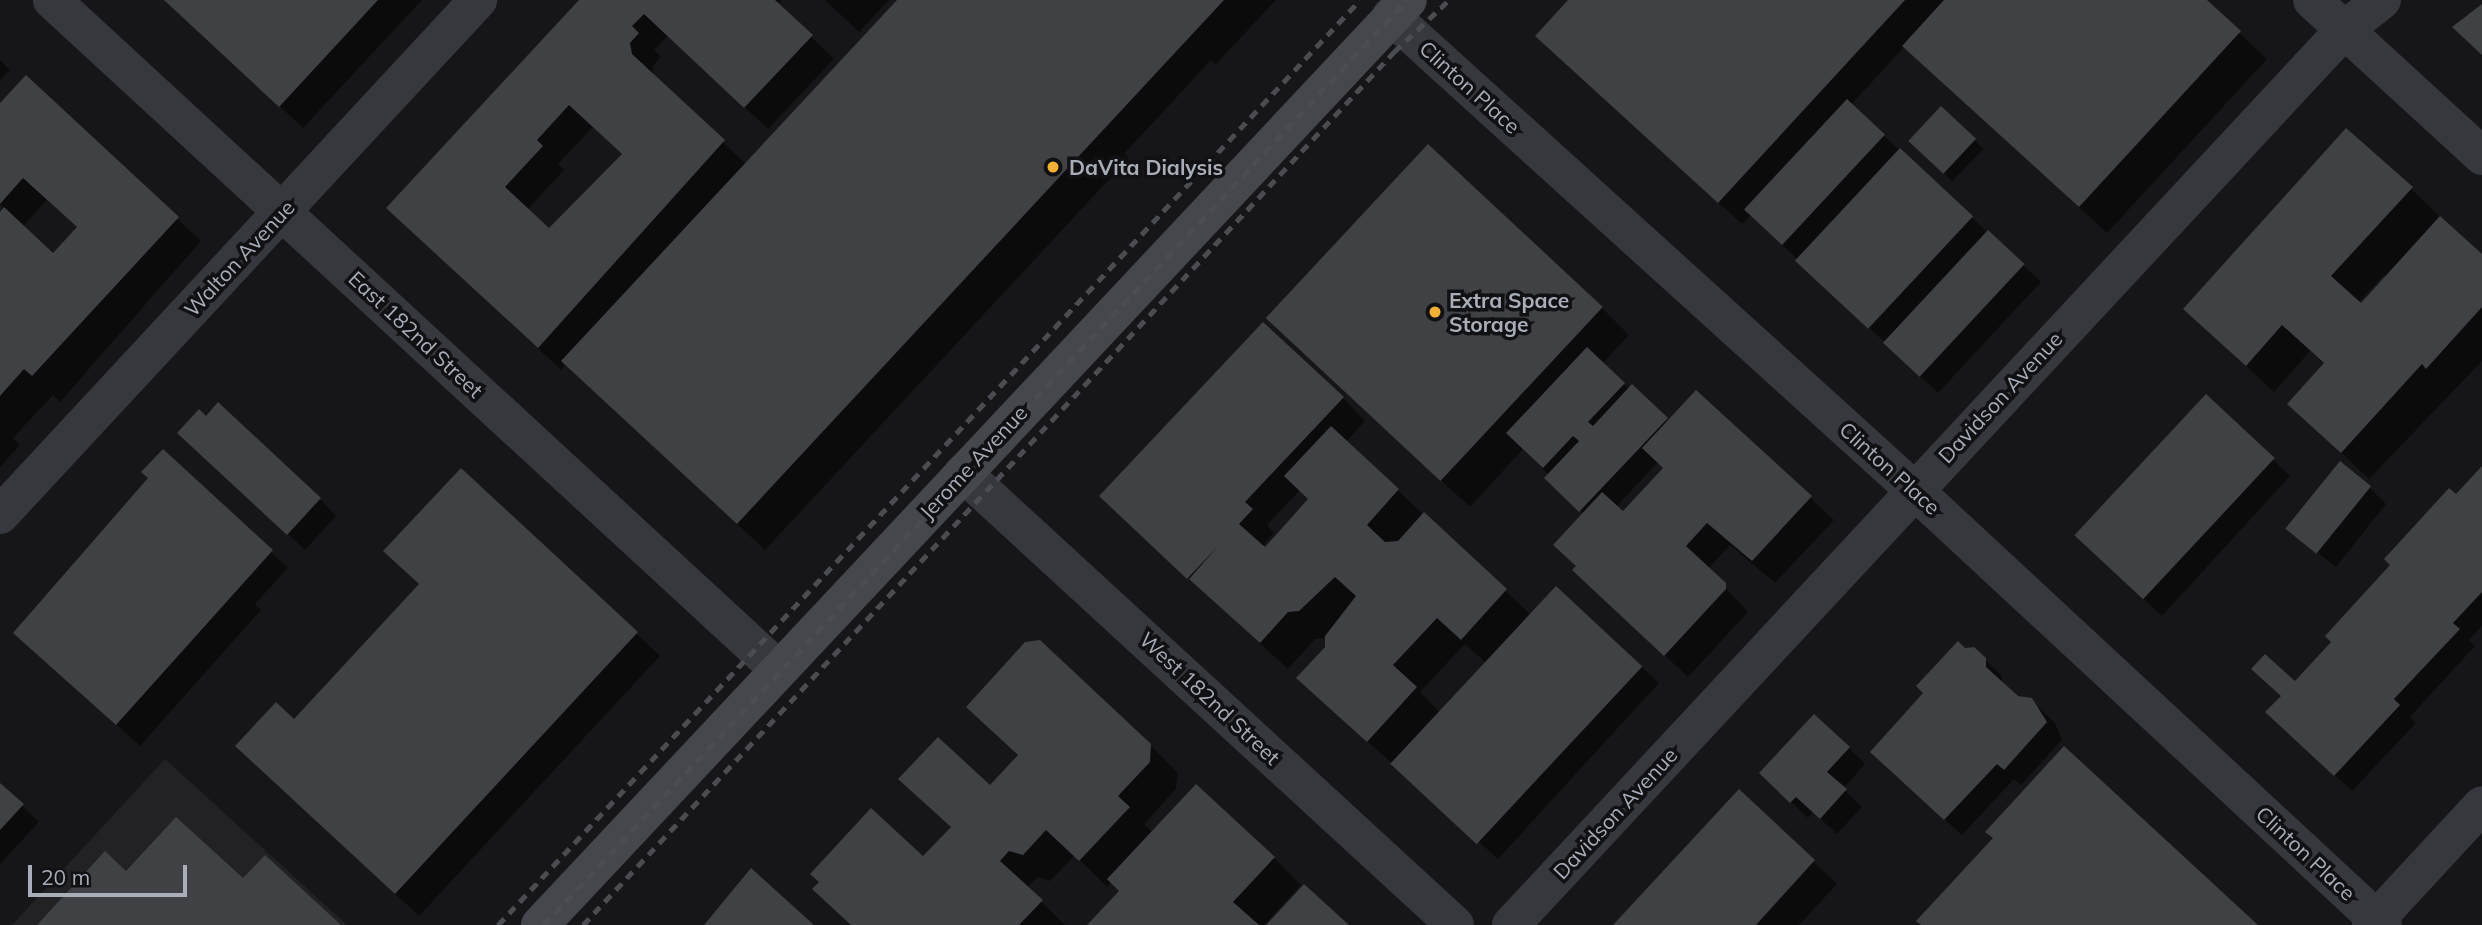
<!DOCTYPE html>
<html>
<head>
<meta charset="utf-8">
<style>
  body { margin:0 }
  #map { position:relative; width:2482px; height:925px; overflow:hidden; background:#161618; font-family:Mulish,sans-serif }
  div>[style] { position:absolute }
  .built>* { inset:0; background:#222225 }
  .shadow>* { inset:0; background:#0007; transform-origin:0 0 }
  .building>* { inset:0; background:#404145; transform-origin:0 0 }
  .minor>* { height:38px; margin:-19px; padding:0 19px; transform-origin:19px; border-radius:19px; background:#37383d }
  .secondary>* { height:38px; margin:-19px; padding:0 19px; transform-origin:19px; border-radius:19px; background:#45474d }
  .rail>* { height:5px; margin-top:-2.5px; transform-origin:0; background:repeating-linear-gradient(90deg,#4a4c52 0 9px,transparent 0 16px) }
  .dots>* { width:19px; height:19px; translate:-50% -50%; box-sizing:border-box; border:4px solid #111113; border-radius:50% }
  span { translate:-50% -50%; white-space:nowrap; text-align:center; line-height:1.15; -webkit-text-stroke:7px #111113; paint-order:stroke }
  .street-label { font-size:21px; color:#a8adb8 }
  .poi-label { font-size:21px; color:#a8adb8; font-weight:700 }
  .left { translate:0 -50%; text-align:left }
  .scale { position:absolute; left:28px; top:865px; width:159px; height:32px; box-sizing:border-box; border:4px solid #a8adb8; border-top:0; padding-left:9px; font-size:21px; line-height:24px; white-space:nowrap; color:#a8adb8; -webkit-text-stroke:5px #111113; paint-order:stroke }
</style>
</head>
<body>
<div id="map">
  <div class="built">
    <div style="clip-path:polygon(165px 759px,347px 925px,12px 925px)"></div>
  </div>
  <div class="shadow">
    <div style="clip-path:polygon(165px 0,422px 0,303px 128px)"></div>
    <div style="clip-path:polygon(evenodd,582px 0,782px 0,778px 5px,834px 59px,768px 129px,668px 36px,654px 50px,661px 57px,652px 67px,654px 77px,746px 164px,900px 0,1276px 0,1216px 64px,1211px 60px,1124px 154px,1129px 158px,765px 550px,566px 364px,561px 370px,411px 230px,582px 0,593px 127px,623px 155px,549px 231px,527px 210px,564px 170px,558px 164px,593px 127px)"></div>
    <div style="clip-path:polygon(825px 0,889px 0,859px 32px)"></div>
    <div style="clip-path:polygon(1570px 0,2204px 0,2267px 59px,2107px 233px,1905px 46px,1851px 105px,2041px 282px,1938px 393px,1751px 215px,1742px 224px,1560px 59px)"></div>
    <div style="clip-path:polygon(0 60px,10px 70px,0 80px)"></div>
    <div style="clip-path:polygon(evenodd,26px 78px,201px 241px,60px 402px,53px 395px,13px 438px,20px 445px,0 467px,0 215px,5px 209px,0 204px,0 106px,26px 78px,47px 200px,78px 228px,53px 255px,22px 227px,47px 200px)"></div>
    <div style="left:1941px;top:108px;width:59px;height:45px;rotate:44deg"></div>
    <div style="clip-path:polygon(evenodd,2411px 189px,2482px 256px,2482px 361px,2369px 479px,2289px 404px,2325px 365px,2310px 351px,2274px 392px,2185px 309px,2411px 189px,2384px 275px,2387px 277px,2361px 306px,2358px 303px,2384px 275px)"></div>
    <div style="clip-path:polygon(evenodd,1602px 308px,1629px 335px,1602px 364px,1629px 389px,1632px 386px,1669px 422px,1696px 392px,1834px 520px,1775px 583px,1730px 545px,1708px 569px,1748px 612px,1688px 677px,1597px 592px,1577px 567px,1584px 514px,1524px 448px,1470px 507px,1295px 345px,1602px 308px,1658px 462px,1665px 469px,1623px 514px,1616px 507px,1658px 462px)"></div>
    <div style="clip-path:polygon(2206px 396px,2290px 476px,2162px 616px,2094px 552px)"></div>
    <div style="clip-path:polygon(evenodd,1343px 398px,1365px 421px,1346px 442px,1531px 615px,1556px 588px,1659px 683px,1498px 859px,1326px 704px,1327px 638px,1315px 639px,1288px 669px,1124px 519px,1343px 398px,1300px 490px,1310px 500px,1265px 550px,1262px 547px,1274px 533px,1267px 525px,1300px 490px,1343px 398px,1465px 644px,1487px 664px,1441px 714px,1420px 692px,1465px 644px)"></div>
    <div style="clip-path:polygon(196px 449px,320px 499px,336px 516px,305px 550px)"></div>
    <div style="clip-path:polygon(163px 451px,288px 568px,255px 604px,261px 610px,140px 746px,15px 633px,150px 479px)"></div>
    <div style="clip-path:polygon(2482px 469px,2482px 626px,2469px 640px,2475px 646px,2410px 717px,2416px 723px,2352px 791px,2284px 729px,2295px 683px)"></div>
    <div style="clip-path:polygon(462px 470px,660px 656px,419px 916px,261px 768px,294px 722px,420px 585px)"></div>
    <div style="clip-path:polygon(2369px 487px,2386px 504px,2336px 567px,2290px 531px)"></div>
    <div style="clip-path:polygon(1974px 649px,2002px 676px,2002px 684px,2018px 698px,2031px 700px,2055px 723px,2062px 740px,2021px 785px,2014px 779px,1962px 835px,1888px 769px,1964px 650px)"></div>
    <div style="clip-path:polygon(995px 734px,1150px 745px,1178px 773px,1176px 789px,1144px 824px,1153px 833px,1274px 858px,1301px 885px,1264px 925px,1089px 925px,1121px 891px,1112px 882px,1107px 887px,1075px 855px,1050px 881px,1037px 877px,1027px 888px,1065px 925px,851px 925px,923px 859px,1019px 756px)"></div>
    <div style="clip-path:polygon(1849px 748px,1865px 764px,1843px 789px,1862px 807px,1837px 834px,1813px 812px,1808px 818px,1778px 789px)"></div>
    <div style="clip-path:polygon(0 785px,39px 822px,0 864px)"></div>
    <div style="clip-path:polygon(1739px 791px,1837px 884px,1799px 925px,1616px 925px)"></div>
  </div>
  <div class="building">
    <div style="clip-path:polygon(164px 0,378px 0,279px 107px)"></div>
    <div style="clip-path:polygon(evenodd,579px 0,775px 0,813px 35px,744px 108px,644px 14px,632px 26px,639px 33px,630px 43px,632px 54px,725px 140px,538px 348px,386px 208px,579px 0,569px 105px,622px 154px,549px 228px,505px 187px,543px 146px,537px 140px,569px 105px)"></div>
    <div style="clip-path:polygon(897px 0,1224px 0,737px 524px,561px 361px)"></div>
    <div style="clip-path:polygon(1568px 0,1905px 0,1718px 203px,1535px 36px)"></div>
    <div style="clip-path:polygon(1944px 0,2207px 0,2241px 31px,2079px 207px,1902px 46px)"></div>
    <div style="clip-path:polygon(2482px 4px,2482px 55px,2452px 27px)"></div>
    <div style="clip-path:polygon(26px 75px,179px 217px,32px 376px,24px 369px,0 396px,0 212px,4px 207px,53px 253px,77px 227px,23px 178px,0 204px,0 103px)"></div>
    <div style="left:1847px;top:99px;width:52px;height:151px;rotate:43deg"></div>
    <div style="left:1941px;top:106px;width:48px;height:48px;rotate:43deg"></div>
    <div style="clip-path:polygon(2346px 128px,2413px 187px,2331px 276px,2361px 303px,2440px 216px,2482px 254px,2482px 307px,2426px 369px,2422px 364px,2341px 453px,2287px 404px,2324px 363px,2282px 325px,2246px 366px,2183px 309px)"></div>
    <div style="left:1428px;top:144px;width:239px;height:238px;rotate:43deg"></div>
    <div style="left:1900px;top:148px;width:100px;height:154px;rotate:43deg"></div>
    <div style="left:1988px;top:230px;width:50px;height:154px;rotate:43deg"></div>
    <div style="clip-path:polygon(1263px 322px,1344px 397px,1245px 502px,1253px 509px,1239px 524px,1265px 547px,1308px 499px,1284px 476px,1331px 426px,1399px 489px,1367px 525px,1385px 542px,1398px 541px,1424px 512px,1507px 589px,1461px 640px,1437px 618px,1393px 665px,1417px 687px,1367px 742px,1296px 678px,1325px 647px,1325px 636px,1356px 596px,1335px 577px,1299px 611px,1288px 612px,1260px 643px,1189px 579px,1219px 545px,1187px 579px,1099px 496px)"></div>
    <div style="clip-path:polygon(1587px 347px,1625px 383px,1588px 422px,1593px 426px,1632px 384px,1668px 418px,1579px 512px,1544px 478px,1579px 441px,1573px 436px,1543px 468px,1506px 433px)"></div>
    <div style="clip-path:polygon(1696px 390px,1812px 496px,1752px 561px,1707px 523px,1686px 546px,1726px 583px,1726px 589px,1664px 656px,1572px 570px,1576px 566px,1553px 545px,1602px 492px,1623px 511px,1663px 468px,1642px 448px)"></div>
    <div style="left:2206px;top:394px;width:94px;height:193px;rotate:43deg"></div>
    <div style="clip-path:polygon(218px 402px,321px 498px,287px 535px,177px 433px,199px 409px,206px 416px)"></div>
    <div style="clip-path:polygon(163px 449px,273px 550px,116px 725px,13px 633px,148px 478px,141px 472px)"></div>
    <div style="left:2340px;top:461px;width:40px;height:87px;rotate:39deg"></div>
    <div style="clip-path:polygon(2482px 466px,2482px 592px,2453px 623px,2460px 629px,2394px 699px,2400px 705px,2334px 776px,2265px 712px,2281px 696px,2251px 669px,2265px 654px,2295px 681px,2331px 642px,2325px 636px,2390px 565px,2384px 559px,2449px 488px,2456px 494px)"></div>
    <div style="clip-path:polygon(461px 468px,638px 632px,395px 894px,235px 746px,276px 702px,294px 719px,419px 584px,383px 551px)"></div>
    <div style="left:1556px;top:586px;width:118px;height:243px;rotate:43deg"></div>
    <div style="clip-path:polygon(1040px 640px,1151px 744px,1150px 762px,1118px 796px,1130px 807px,1079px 861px,1046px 830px,1023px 855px,1009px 851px,1000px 861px,1043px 900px,1019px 925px,851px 925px,812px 889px,819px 882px,810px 874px,871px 808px,923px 856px,951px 827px,898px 779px,938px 737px,990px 785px,1018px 755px,966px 707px,1025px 642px)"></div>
    <div style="clip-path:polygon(1958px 641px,1965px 648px,1974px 647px,1986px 658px,1986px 667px,2018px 696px,2032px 698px,2047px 722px,2004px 770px,1997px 764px,1944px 820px,1870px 752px,1923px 693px,1916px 686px)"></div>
    <div style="clip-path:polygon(1814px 714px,1850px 747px,1827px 772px,1847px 789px,1820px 819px,1796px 797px,1790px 803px,1759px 773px)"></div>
    <div style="clip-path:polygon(2064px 746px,2258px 925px,1921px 925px,1916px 921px,1993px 838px,1985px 832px)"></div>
    <div style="clip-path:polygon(0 783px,24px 804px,0 830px)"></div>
    <div style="clip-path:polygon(1196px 784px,1275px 857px,1233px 902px,1259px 925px,1087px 925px,1119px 891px,1107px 879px)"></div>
    <div style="clip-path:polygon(1739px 789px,1815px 860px,1756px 925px,1613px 925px)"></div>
    <div style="clip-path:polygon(176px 817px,243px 878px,265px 855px,341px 925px,37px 925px,105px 851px,126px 871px)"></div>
    <div style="clip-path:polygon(751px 868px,814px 925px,704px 925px)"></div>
    <div style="clip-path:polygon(1304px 884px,1349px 925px,1266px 925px)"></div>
  </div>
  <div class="minor">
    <div style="left:52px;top:0;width:987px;rotate:42.66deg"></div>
    <div style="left:2312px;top:0;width:231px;rotate:42.5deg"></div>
    <div style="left:1391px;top:16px;width:704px;rotate:42.18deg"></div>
    <div style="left:1913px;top:489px;width:641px;rotate:42.85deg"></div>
    <div style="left:963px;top:473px;width:668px;rotate:42.57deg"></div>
    <div style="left:0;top:515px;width:703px;rotate:-47.13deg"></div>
    <div style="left:1511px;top:925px;width:1224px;rotate:-47.05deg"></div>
    <div style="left:2345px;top:29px;width:47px;rotate:-38.1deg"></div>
    <div style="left:2371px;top:925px;width:163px;rotate:-47.2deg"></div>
  </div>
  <div class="secondary">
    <div style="left:540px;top:925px;width:1268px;rotate:-46.82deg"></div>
  </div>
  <div class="rail">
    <div style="left:498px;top:925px;width:1264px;rotate:-47.02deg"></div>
    <div style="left:544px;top:925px;width:1265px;rotate:-46.99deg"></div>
    <div style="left:583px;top:925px;width:1192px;rotate:-47.11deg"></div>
    <div style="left:1394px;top:52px;width:76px;rotate:-43.4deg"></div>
  </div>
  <div class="dots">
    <div style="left:1053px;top:167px;background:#f2b134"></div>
    <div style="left:1435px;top:312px;background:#f2b134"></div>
  </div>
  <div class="street-label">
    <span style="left:1470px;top:87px;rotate:42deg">Clinton Place</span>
    <span style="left:239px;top:258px;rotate:-47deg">Walton Avenue</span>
    <span style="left:416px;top:334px;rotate:43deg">East 182nd Street</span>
    <span style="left:2000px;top:397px;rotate:-47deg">Davidson Avenue</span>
    <span style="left:973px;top:462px;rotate:-47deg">Jerome Avenue</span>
    <span style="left:1890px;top:468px;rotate:42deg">Clinton Place</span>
    <span style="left:1210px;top:698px;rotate:43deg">West 182nd Street</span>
    <span style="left:1615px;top:813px;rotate:-47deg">Davidson Avenue</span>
    <span style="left:2306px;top:853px;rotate:43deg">Clinton Place</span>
  </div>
  <div class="poi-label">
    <span class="left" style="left:1069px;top:167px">DaVita Dialysis</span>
    <span class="left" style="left:1449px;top:312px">Extra Space<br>Storage</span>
  </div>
  <div class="scale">20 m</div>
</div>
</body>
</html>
